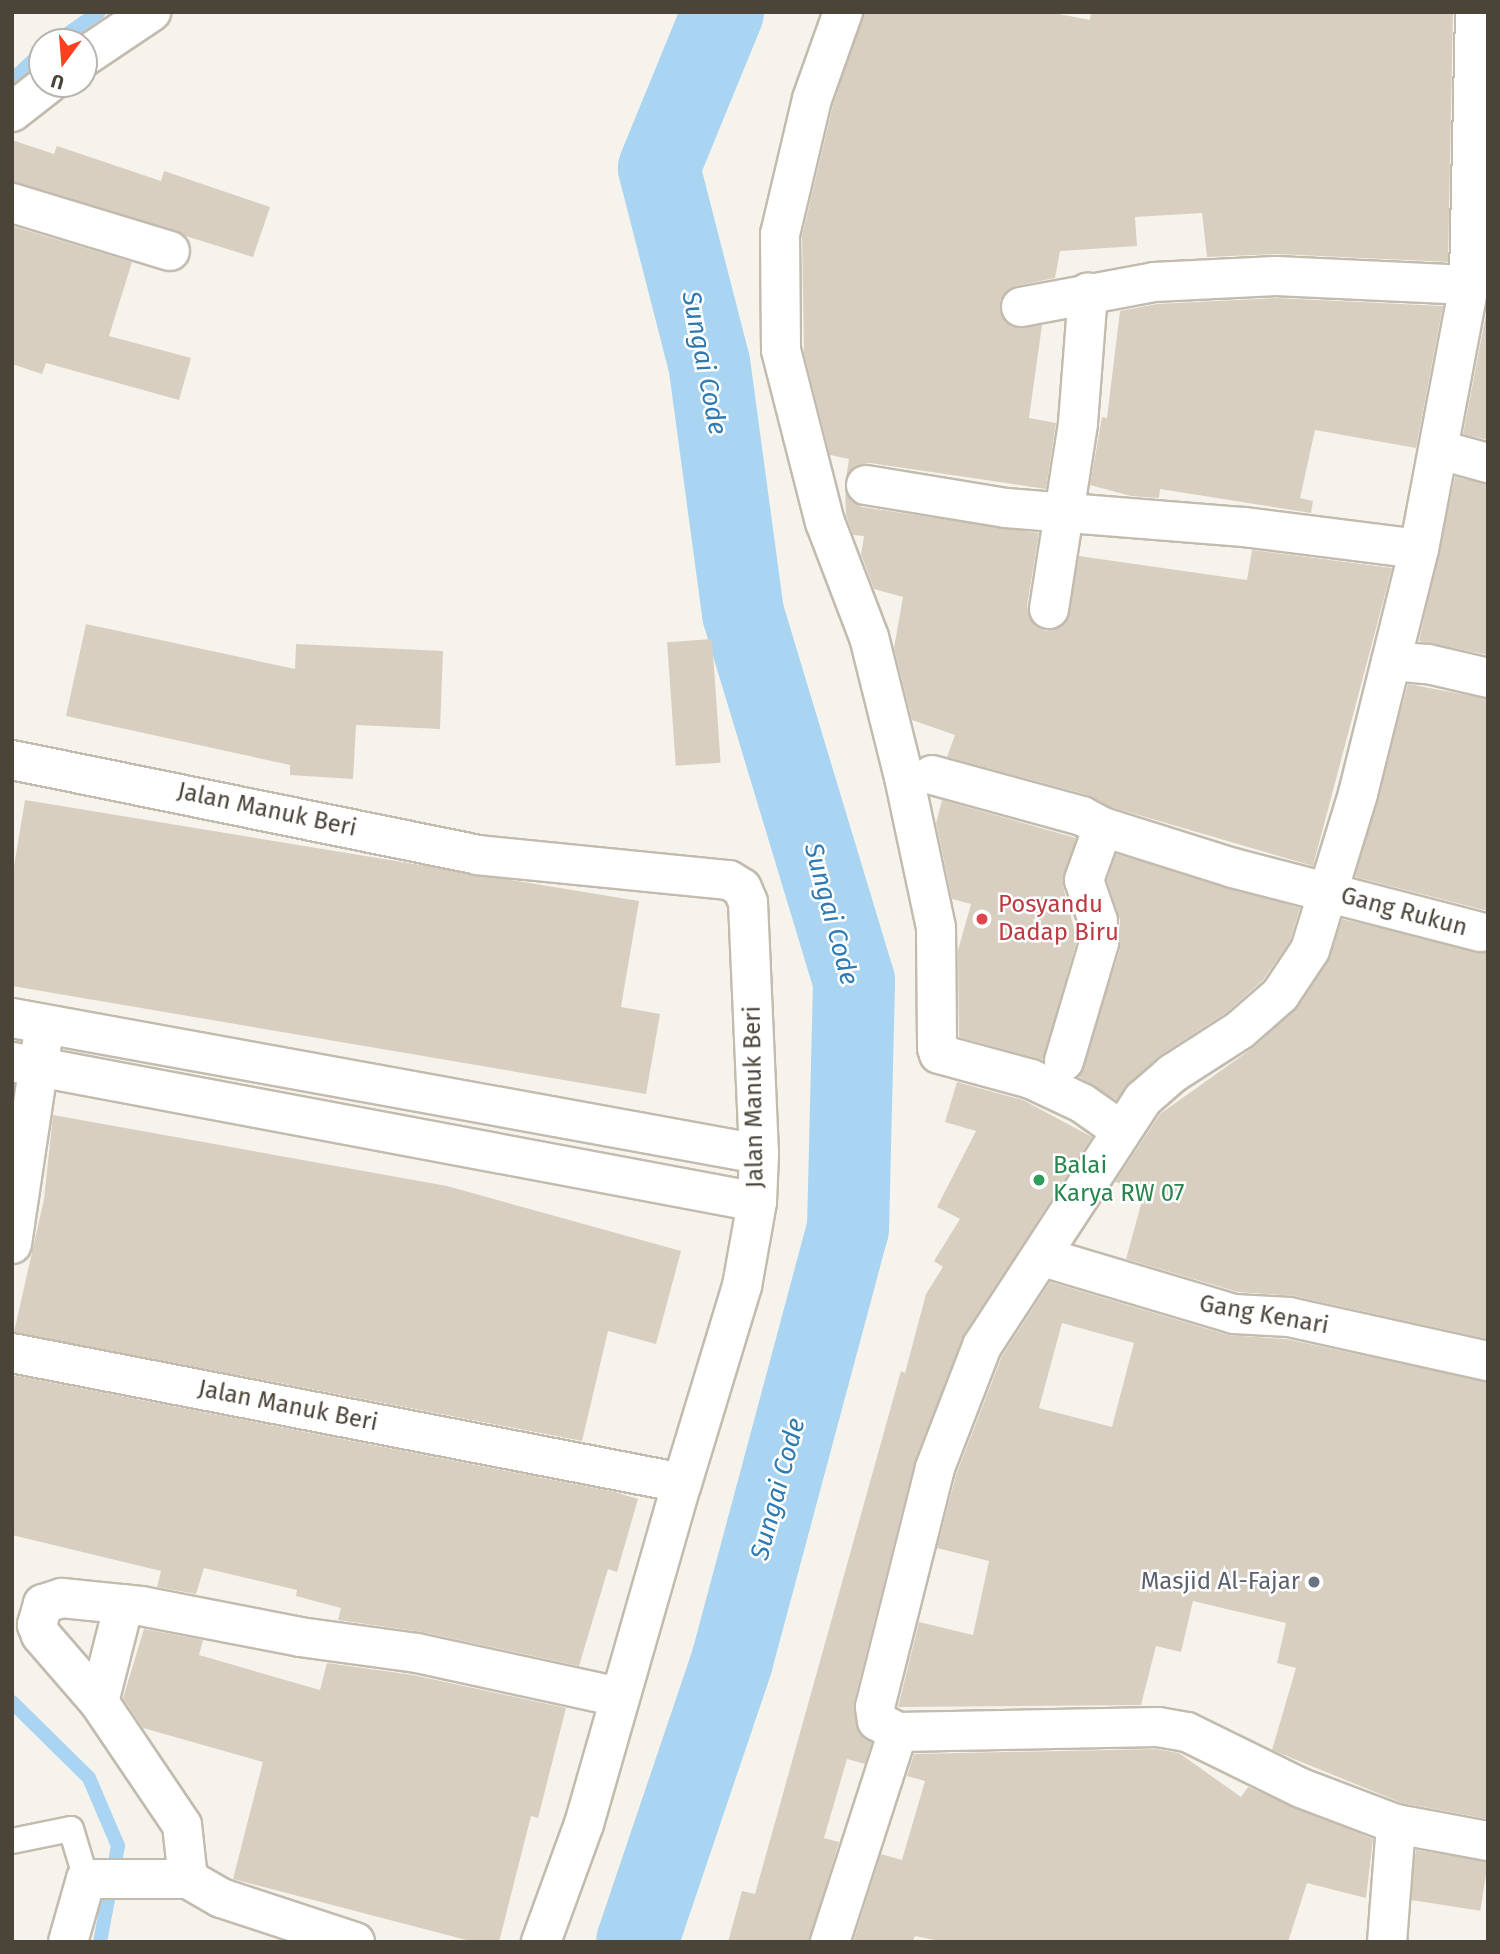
<!DOCTYPE html>
<html>
<head>
<meta charset="utf-8">
<style>
  body { margin:0 }
  #map { position:relative; width:1500px; height:1954px; overflow:hidden; background:#f6f3ec; font-family:"Fira Sans",sans-serif }
  div>[style] { position:absolute }
  .stream>* { height:14px; margin:-7px; padding:0 7px; transform-origin:7px; border-radius:7px; background:#a9d4f2 }
  .river>* { height:82px; margin:-41px; padding:0 41px; transform-origin:41px; border-radius:41px; background:#a9d4f2 }
  .building>* { inset:0; background:#d8cfc1; transform-origin:0 0 }
  .roads { filter:drop-shadow(2px 0 #c2bbae) drop-shadow(-2px 0 #c2bbae) drop-shadow(0 2px #c2bbae) drop-shadow(0 -2px #c2bbae) }
  .lane>* { height:24px; margin:-12px; padding:0 12px; transform-origin:12px; border-radius:12px; background:#fff }
  .street>* { height:38px; margin:-19px; padding:0 19px; transform-origin:19px; border-radius:19px; background:#fff }
  .dots>* { width:19px; height:19px; translate:-50% -50%; box-sizing:border-box; border:4px solid #fff; border-radius:50% }
  span { translate:-50% -50%; white-space:nowrap; text-align:center; line-height:1.15; -webkit-text-stroke:5px #fff; paint-order:stroke }
  .street-label { font-size:24px; color:#4b4439 }
  .health-label { font-size:24px; color:#be3a42 }
  .left { translate:0 -50%; text-align:left }
  .leisure-label { font-size:24px; color:#27864d }
  .worship-label { font-size:24px; color:#5b616d }
  .right { translate:-100% -50%; text-align:right }
  .water-label { font-size:26px; color:#2e7ab2; font-style:italic }
  .frame { position:absolute; inset:0; border:14px solid #4b4439; pointer-events:none }
  .north { position:absolute; left:28px; top:28px; width:70px; height:70px; box-sizing:border-box; background:#fff; border:2px solid #b7b4b0; border-radius:50%; rotate:196deg; font-size:19px; font-weight:700; line-height:28px; text-align:center; color:#4b4439 }
  .north::after { content:''; display:block; margin:auto; width:24px; height:32px; background:#fc3f1d; clip-path:polygon(50% 0,100% 100%,50% 72%,0 100%) }
</style>
</head>
<body>
<div id="map">
  <div class="stream">
    <div style="left:56px;top:42px;width:52px;rotate:-34.9deg"></div>
    <div style="left:12px;top:80px;width:41px;rotate:-43deg"></div>
    <div style="left:12px;top:1702px;width:108px;rotate:44.6deg"></div>
    <div style="left:89px;top:1778px;width:74px;rotate:66.9deg"></div>
    <div style="left:118px;top:1846px;width:98px;rotate:100.6deg"></div>
  </div>
  <div class="river">
    <div style="left:637px;top:1942px;width:297px;rotate:-71.3deg"></div>
    <div style="left:732px;top:1661px;width:447px;rotate:-75deg"></div>
    <div style="left:848px;top:1229px;width:248px;rotate:-88.6deg"></div>
    <div style="left:854px;top:981px;width:384px;rotate:-106.8deg"></div>
    <div style="left:743px;top:613px;width:252px;rotate:-97.7deg"></div>
    <div style="left:709px;top:363px;width:201px;rotate:-104.4deg"></div>
    <div style="left:659px;top:168px;width:169px;rotate:-67.7deg"></div>
  </div>
  <div class="building">
    <div style="clip-path:polygon(864px 12px,1049px 12px,1090px 20px,1091px 12px,1453px 12px,1448px 262px,1277px 254px,1207px 257px,1202px 213px,1135px 217px,1137px 246px,1060px 251px,1055px 278px,1016px 286px,1000px 300px,1004px 321px,1013px 327px,1042px 325px,1029px 418px,1056px 423px,1046px 489px,870px 463px,858px 465px,846px 478px,849px 459px,830px 455px,804px 353px,802px 236px,833px 105px)"></div>
    <div style="clip-path:polygon(12px 140px,54px 154px,57px 146px,161px 181px,164px 171px,270px 207px,253px 257px,12px 182px)"></div>
    <div style="clip-path:polygon(12px 226px,132px 262px,109px 336px,191px 358px,179px 400px,46px 363px,42px 374px,12px 364px)"></div>
    <div style="clip-path:polygon(1276px 298px,1443px 306px,1416px 448px,1315px 430px,1300px 498px,1313px 501px,1311px 513px,1160px 489px,1159px 498px,1131px 496px,1090px 485px,1102px 417px,1107px 418px,1120px 311px,1157px 304px)"></div>
    <div style="clip-path:polygon(1488px 304px,1488px 440px,1463px 434px)"></div>
    <div style="clip-path:polygon(1455px 477px,1488px 484px,1488px 655px,1419px 641px)"></div>
    <div style="clip-path:polygon(845px 486px,852px 501px,862px 507px,1039px 533px,1027px 606px,1035px 626px,1046px 631px,1066px 622px,1079px 556px,1247px 580px,1252px 550px,1392px 568px,1313px 866px,1111px 807px,1088px 795px,947px 757px,955px 735px,912px 720px,894px 648px,903px 597px,874px 589px,861px 554px,864px 536px,853px 535px,846px 515px)"></div>
    <div style="clip-path:polygon(86px 624px,295px 669px,296px 644px,443px 651px,440px 729px,356px 725px,353px 779px,290px 775px,290px 765px,66px 716px)"></div>
    <div style="left:712px;top:639px;width:124px;height:45px;rotate:86deg"></div>
    <div style="clip-path:polygon(1408px 684px,1488px 699px,1488px 911px,1355px 877px)"></div>
    <div style="clip-path:polygon(25px 800px,639px 901px,621px 1007px,660px 1014px,646px 1094px,12px 986px,12px 878px)"></div>
    <div style="clip-path:polygon(942px 800px,1076px 838px,1063px 886px,1077px 940px,1043px 1060px,959px 1037px,958px 950px,971px 904px,952px 899px,936px 823px)"></div>
    <div style="clip-path:polygon(1116px 854px,1300px 908px,1290px 941px,1263px 980px,1227px 1012px,1159px 1056px,1116px 1100px,1079px 1077px,1120px 949px,1120px 920px,1107px 880px)"></div>
    <div style="clip-path:polygon(1342px 919px,1488px 953px,1488px 1339px,1294px 1296px,1238px 1292px,1126px 1259px,1145px 1190px,1115px 1182px,1160px 1114px,1254px 1047px,1298px 1007px,1328px 962px)"></div>
    <div style="clip-path:polygon(957px 1082px,1023px 1100px,1092px 1137px,964px 1334px,915px 1460px,854px 1702px,859px 1733px,872px 1743px,865px 1764px,847px 1759px,824px 1838px,839px 1842px,809px 1942px,728px 1942px,742px 1891px,755px 1894px,901px 1371px,905px 1373px,926px 1294px,943px 1267px,934px 1261px,960px 1219px,937px 1207px,976px 1131px,945px 1122px)"></div>
    <div style="clip-path:polygon(53px 1115px,447px 1186px,681px 1251px,656px 1344px,608px 1331px,582px 1441px,14px 1332px,44px 1199px)"></div>
    <div style="clip-path:polygon(evenodd,1050px 1282px,1228px 1335px,1286px 1339px,1488px 1382px,1488px 1819px,1402px 1803px,1272px 1750px,1296px 1668px,1277px 1663px,1286px 1623px,1193px 1601px,1181px 1652px,1156px 1646px,1141px 1705px,898px 1707px,919px 1622px,973px 1635px,989px 1561px,937px 1548px,956px 1475px,1002px 1356px,1050px 1282px,1062px 1323px,1134px 1343px,1112px 1427px,1039px 1408px,1062px 1323px)"></div>
    <div style="clip-path:polygon(12px 1375px,615px 1492px,638px 1499px,617px 1572px,608px 1569px,579px 1666px,422px 1632px,338px 1620px,341px 1608px,296px 1596px,297px 1590px,204px 1568px,196px 1594px,157px 1587px,161px 1571px,12px 1535px)"></div>
    <div style="clip-path:polygon(144px 1629px,203px 1640px,199px 1655px,320px 1690px,327px 1663px,413px 1675px,566px 1708px,538px 1818px,531px 1816px,499px 1942px,474px 1942px,233px 1879px,263px 1762px,143px 1728px,123px 1698px)"></div>
    <div style="clip-path:polygon(1156px 1749px,1179px 1753px,1241px 1797px,1248px 1787px,1373px 1839px,1366px 1898px,1307px 1883px,1288px 1942px,944px 1942px,915px 1936px,913px 1942px,853px 1942px,881px 1854px,902px 1860px,925px 1781px,907px 1776px,914px 1754px)"></div>
    <div style="left:1416px;top:1850px;width:73px;height:50px;rotate:9deg"></div>
  </div>
  <div class="roads">
    <div class="lane">
      <div style="left:12px;top:1841px;width:60px;rotate:-11.5deg"></div>
      <div style="left:71px;top:1829px;width:52px;rotate:73.3deg"></div>
    </div>
    <div class="street">
      <div style="left:843px;top:12px;width:92px;rotate:109.6deg"></div>
      <div style="left:812px;top:99px;width:139px;rotate:103.3deg"></div>
      <div style="left:780px;top:234px;width:116px;rotate:89.5deg"></div>
      <div style="left:781px;top:350px;width:178px;rotate:75.7deg"></div>
      <div style="left:825px;top:522px;width:123px;rotate:69.1deg"></div>
      <div style="left:869px;top:637px;width:144px;rotate:76deg"></div>
      <div style="left:904px;top:777px;width:154px;rotate:78deg"></div>
      <div style="left:936px;top:928px;width:120px;rotate:89.5deg"></div>
      <div style="left:937px;top:1048px;width:6px;rotate:72deg"></div>
      <div style="left:939px;top:1054px;width:95px;rotate:15.2deg"></div>
      <div style="left:1031px;top:1079px;width:56px;rotate:25.2deg"></div>
      <div style="left:1082px;top:1103px;width:45px;rotate:35.1deg"></div>
      <div style="left:1475px;top:12px;width:273px;rotate:91.3deg"></div>
      <div style="left:1469px;top:285px;width:269px;rotate:100.7deg"></div>
      <div style="left:1419px;top:549px;width:252px;rotate:104deg"></div>
      <div style="left:1358px;top:794px;width:163px;rotate:107.1deg"></div>
      <div style="left:1310px;top:950px;width:54px;rotate:123.7deg"></div>
      <div style="left:1280px;top:995px;width:53px;rotate:138.8deg"></div>
      <div style="left:1240px;top:1030px;width:80px;rotate:147.3deg"></div>
      <div style="left:1173px;top:1073px;width:40px;rotate:139deg"></div>
      <div style="left:1143px;top:1099px;width:295px;rotate:123.1deg"></div>
      <div style="left:982px;top:1346px;width:131px;rotate:111.1deg"></div>
      <div style="left:935px;top:1468px;width:246px;rotate:104.1deg"></div>
      <div style="left:875px;top:1707px;width:14px;rotate:82deg"></div>
      <div style="left:877px;top:1721px;width:24px;rotate:28deg"></div>
      <div style="left:898px;top:1732px;width:260px;rotate:-1.1deg"></div>
      <div style="left:1158px;top:1727px;width:29px;rotate:10deg"></div>
      <div style="left:1187px;top:1732px;width:127px;rotate:26.2deg"></div>
      <div style="left:1301px;top:1788px;width:102px;rotate:20.8deg"></div>
      <div style="left:1396px;top:1824px;width:94px;rotate:10.5deg"></div>
      <div style="left:84px;top:57px;width:81px;rotate:-33.9deg"></div>
      <div style="left:12px;top:112px;width:46px;rotate:-37.9deg"></div>
      <div style="left:12px;top:203px;width:165px;rotate:16.9deg"></div>
      <div style="left:1021px;top:307px;width:135px;rotate:-10.6deg"></div>
      <div style="left:1154px;top:282px;width:122px;rotate:-2.8deg"></div>
      <div style="left:1276px;top:276px;width:193px;rotate:2.7deg"></div>
      <div style="left:1440px;top:450px;width:50px;rotate:15.2deg"></div>
      <div style="left:866px;top:485px;width:142px;rotate:9.3deg"></div>
      <div style="left:1006px;top:508px;width:239px;rotate:4.6deg"></div>
      <div style="left:1244px;top:527px;width:176px;rotate:7.2deg"></div>
      <div style="left:1049px;top:609px;width:188px;rotate:-81.1deg"></div>
      <div style="left:1078px;top:423px;width:131px;rotate:-85.6deg"></div>
      <div style="left:1391px;top:661px;width:37px;rotate:5deg"></div>
      <div style="left:1428px;top:664px;width:62px;rotate:13.1deg"></div>
      <div style="left:12px;top:760px;width:475px;rotate:11.5deg"></div>
      <div style="left:477px;top:855px;width:253px;rotate:5.7deg"></div>
      <div style="left:729px;top:880px;width:15px;rotate:32deg"></div>
      <div style="left:742px;top:888px;width:15px;rotate:67deg"></div>
      <div style="left:748px;top:902px;width:252px;rotate:87.5deg"></div>
      <div style="left:759px;top:1154px;width:48px;rotate:92.4deg"></div>
      <div style="left:757px;top:1202px;width:85px;rotate:100.1deg"></div>
      <div style="left:742px;top:1286px;width:206px;rotate:106.9deg"></div>
      <div style="left:682px;top:1483px;width:682px;rotate:-169.02deg"></div>
      <div style="left:932px;top:775px;width:156px;rotate:15.3deg"></div>
      <div style="left:1082px;top:816px;width:24px;rotate:28deg"></div>
      <div style="left:1103px;top:827px;width:136px;rotate:17.5deg"></div>
      <div style="left:1233px;top:868px;width:256px;rotate:14.5deg"></div>
      <div style="left:12px;top:1018px;width:759px;rotate:10.32deg"></div>
      <div style="left:1064px;top:1061px;width:123px;rotate:-73.5deg"></div>
      <div style="left:1099px;top:943px;width:22px;rotate:-93deg"></div>
      <div style="left:1098px;top:921px;width:43px;rotate:-108.9deg"></div>
      <div style="left:1084px;top:880px;width:56px;rotate:-70.3deg"></div>
      <div style="left:12px;top:1062px;width:758px;rotate:10.64deg"></div>
      <div style="left:12px;top:1244px;width:203px;rotate:-81.5deg"></div>
      <div style="left:1043px;top:1257px;width:199px;rotate:16.6deg"></div>
      <div style="left:1234px;top:1314px;width:55px;rotate:3.1deg"></div>
      <div style="left:1289px;top:1317px;width:204px;rotate:12.5deg"></div>
      <div style="left:99px;top:1702px;width:101px;rotate:-75.7deg"></div>
      <div style="left:68px;top:1942px;width:66px;rotate:-74.1deg"></div>
      <div style="left:86px;top:1879px;width:102px"></div>
      <div style="left:355px;top:1942px;width:141px;rotate:-161.8deg"></div>
      <div style="left:221px;top:1898px;width:38px;rotate:-150deg"></div>
      <div style="left:188px;top:1879px;width:54px;rotate:-96.3deg"></div>
      <div style="left:182px;top:1825px;width:148px;rotate:-124deg"></div>
      <div style="left:99px;top:1702px;width:89px;rotate:-130.9deg"></div>
      <div style="left:41px;top:1635px;width:11px;rotate:-112deg"></div>
      <div style="left:37px;top:1625px;width:22px;rotate:-74deg"></div>
      <div style="left:43px;top:1604px;width:20px;rotate:-18deg"></div>
      <div style="left:62px;top:1598px;width:79px;rotate:5.8deg"></div>
      <div style="left:141px;top:1606px;width:162px;rotate:11deg"></div>
      <div style="left:300px;top:1637px;width:118px;rotate:7.8deg"></div>
      <div style="left:417px;top:1653px;width:206px;rotate:12.3deg"></div>
      <div style="left:541px;top:1942px;width:126px;rotate:-70deg"></div>
      <div style="left:584px;top:1824px;width:355px;rotate:-74deg"></div>
      <div style="left:830px;top:1942px;width:221px;rotate:-72.1deg"></div>
      <div style="left:1387px;top:1942px;width:118px;rotate:-85.6deg"></div>
    </div>
  </div>
  <div class="dots">
    <div style="left:982px;top:919px;background:#e0444e"></div>
    <div style="left:1039px;top:1180px;background:#2e9e5b"></div>
    <div style="left:1314px;top:1582px;background:#6b7280"></div>
  </div>
  <div class="street-label">
    <span style="left:267px;top:810px;rotate:12deg">Jalan Manuk Beri</span>
    <span style="left:1404px;top:912px;rotate:15deg">Gang Rukun</span>
    <span style="left:754px;top:1097px;rotate:-91deg">Jalan Manuk Beri</span>
    <span style="left:1264px;top:1315px;rotate:10deg">Gang Kenari</span>
    <span style="left:288px;top:1406px;rotate:11deg">Jalan Manuk Beri</span>
  </div>
  <div class="health-label">
    <span class="left" style="left:998px;top:919px">Posyandu<br>Dadap Biru</span>
  </div>
  <div class="leisure-label">
    <span class="left" style="left:1053px;top:1180px">Balai<br>Karya RW 07</span>
  </div>
  <div class="worship-label">
    <span class="right" style="left:1300px;top:1582px">Masjid Al-Fajar</span>
  </div>
  <div class="water-label">
    <span style="left:704px;top:363px;rotate:79deg">Sungai Code</span>
    <span style="left:831px;top:914px;rotate:75deg">Sungai Code</span>
    <span style="left:778px;top:1489px;rotate:-75deg">Sungai Code</span>
  </div>
  <div class="frame"></div>
  <div class="north">U</div>
</div>
</body>
</html>
